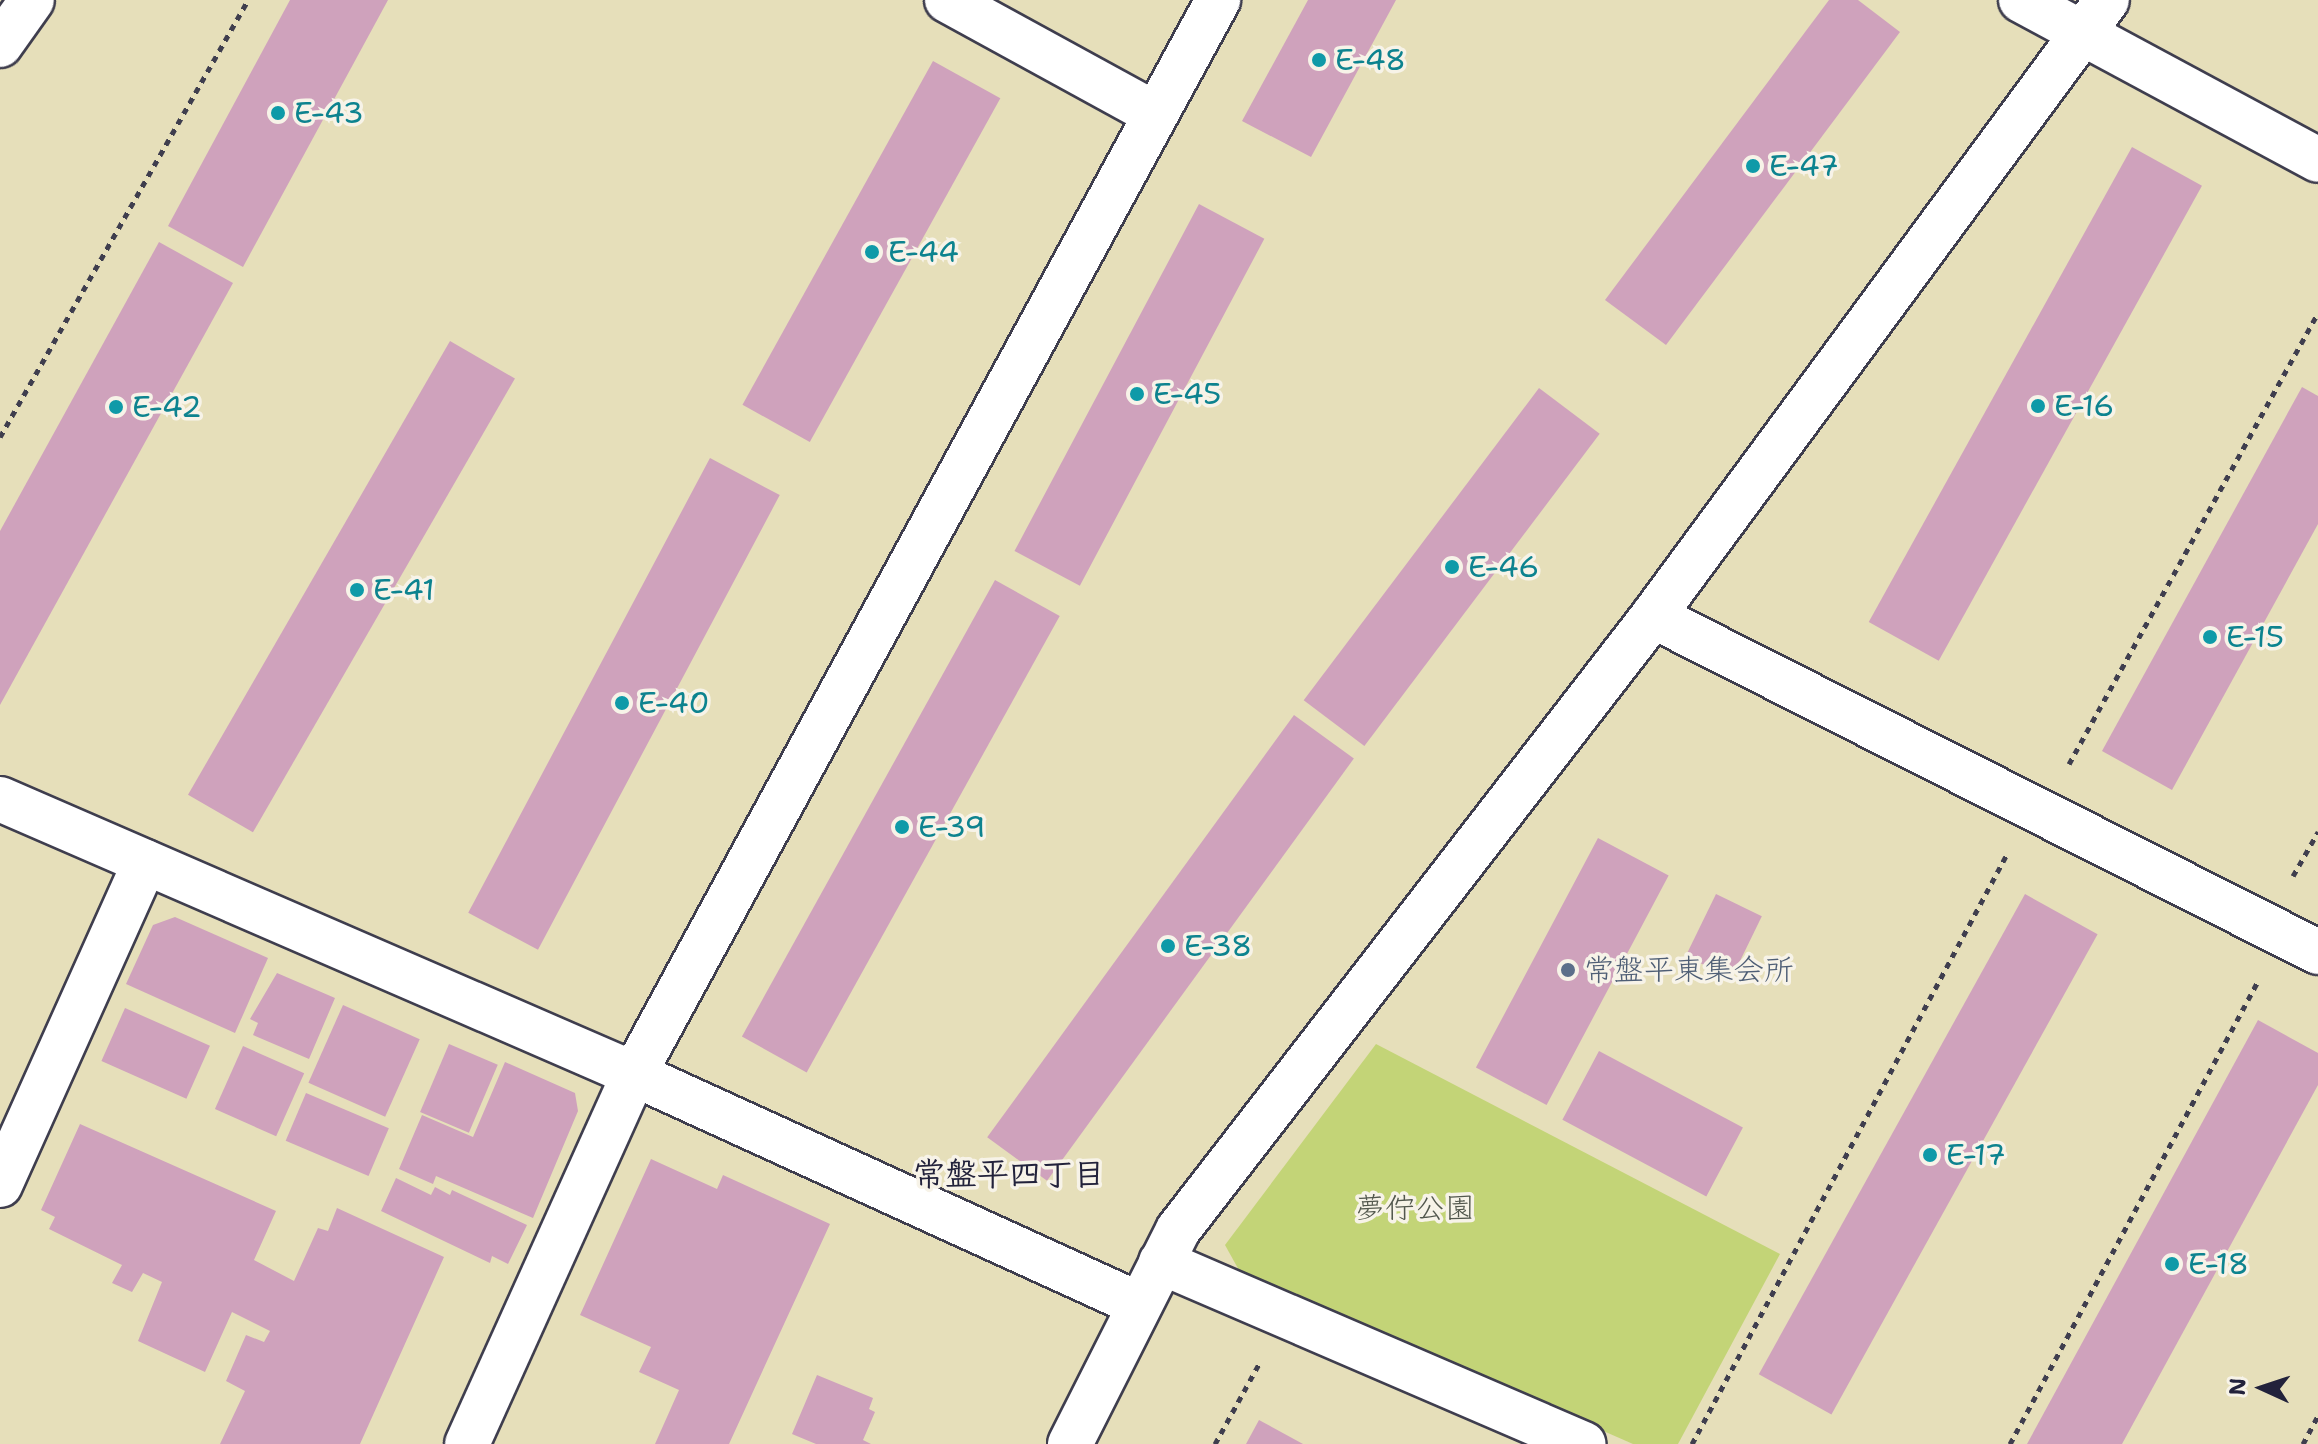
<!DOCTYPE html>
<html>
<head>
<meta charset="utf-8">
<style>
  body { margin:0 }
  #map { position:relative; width:2318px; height:1444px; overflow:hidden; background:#e6dfba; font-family:"Shantell Sans","Klee One",sans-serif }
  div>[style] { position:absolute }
  .green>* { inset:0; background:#c3d477 }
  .building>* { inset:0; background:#cfa2bc; transform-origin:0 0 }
  .path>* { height:5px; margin-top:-2.5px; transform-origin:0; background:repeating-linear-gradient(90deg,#3f3e4e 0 6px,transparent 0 12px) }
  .roads { filter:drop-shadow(2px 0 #3f3e4e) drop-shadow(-2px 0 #3f3e4e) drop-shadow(0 2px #3f3e4e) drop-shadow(0 -2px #3f3e4e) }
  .minor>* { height:44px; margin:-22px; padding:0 22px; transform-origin:22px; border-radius:22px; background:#fff }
  .dots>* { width:22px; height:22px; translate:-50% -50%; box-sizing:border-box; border:4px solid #f7f3e8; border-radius:50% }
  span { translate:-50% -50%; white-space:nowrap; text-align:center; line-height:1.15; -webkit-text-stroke:7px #f7f3e8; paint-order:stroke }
  .culture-label { font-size:30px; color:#0d838f }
  .left { translate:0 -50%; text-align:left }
  .service-label { font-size:30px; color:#4e5e75 }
  .park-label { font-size:30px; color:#52574d }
  .neighbourhood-label { font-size:32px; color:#22223b; font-weight:700 }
  .north { position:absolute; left:2222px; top:1348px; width:80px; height:80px; -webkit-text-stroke:6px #f7f3e8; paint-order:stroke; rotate:273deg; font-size:22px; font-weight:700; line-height:32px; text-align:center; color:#22223b }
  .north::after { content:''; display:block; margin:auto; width:28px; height:36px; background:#22223b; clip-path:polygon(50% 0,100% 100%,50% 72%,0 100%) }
</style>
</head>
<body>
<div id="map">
  <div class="green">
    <div style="clip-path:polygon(1376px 1044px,1780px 1254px,1678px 1444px,1633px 1444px,1240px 1272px,1225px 1245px)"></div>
  </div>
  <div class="building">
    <div style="clip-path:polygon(290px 0,388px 0,243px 267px,168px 226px)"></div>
    <div style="clip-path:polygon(1308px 0,1396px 0,1311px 157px,1242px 121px)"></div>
    <div style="clip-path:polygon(1829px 0,1858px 0,1900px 32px,1666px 345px,1605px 300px)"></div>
    <div style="left:933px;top:61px;width:77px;height:393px;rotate:29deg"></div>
    <div style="left:2132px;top:147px;width:80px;height:543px;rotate:29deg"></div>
    <div style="left:1199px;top:204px;width:74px;height:393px;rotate:28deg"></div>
    <div style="clip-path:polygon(159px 242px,233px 283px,0 705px,0 531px)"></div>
    <div style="left:450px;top:341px;width:75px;height:524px;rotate:30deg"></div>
    <div style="clip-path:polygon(2302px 387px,2318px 396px,2318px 524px,2172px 790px,2102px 751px)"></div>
    <div style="left:1539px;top:388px;width:76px;height:391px;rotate:37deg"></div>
    <div style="left:710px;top:458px;width:79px;height:515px;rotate:28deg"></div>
    <div style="left:995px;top:580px;width:74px;height:522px;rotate:29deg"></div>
    <div style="left:1294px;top:715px;width:74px;height:522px;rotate:36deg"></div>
    <div style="left:1598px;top:838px;width:80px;height:260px;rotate:28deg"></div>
    <div style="left:1716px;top:894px;width:51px;height:69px;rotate:26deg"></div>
    <div style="left:2025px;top:894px;width:83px;height:549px;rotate:29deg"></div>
    <div style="clip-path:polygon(175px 917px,268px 958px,235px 1033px,126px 984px,153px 925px)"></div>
    <div style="clip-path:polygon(277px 973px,335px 998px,309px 1059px,253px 1035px,258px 1023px,250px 1019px)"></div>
    <div style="left:343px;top:1005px;width:84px;height:85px;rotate:24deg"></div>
    <div style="left:125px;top:1008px;width:93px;height:58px;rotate:24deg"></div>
    <div style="clip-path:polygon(2258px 1020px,2318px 1053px,2318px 1085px,2122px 1444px,2027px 1444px)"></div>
    <div style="left:449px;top:1044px;width:53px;height:74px;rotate:23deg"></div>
    <div style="left:243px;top:1046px;width:67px;height:69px;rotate:24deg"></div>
    <div style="left:1599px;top:1051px;width:163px;height:78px;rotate:28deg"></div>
    <div style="clip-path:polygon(505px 1062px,575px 1093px,578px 1111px,533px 1218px,436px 1176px,433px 1184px,399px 1169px,422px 1115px,473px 1137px)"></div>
    <div style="left:306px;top:1093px;width:90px;height:52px;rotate:23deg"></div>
    <div style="clip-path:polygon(80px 1124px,276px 1211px,254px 1260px,294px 1281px,318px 1228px,328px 1231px,337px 1208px,444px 1257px,360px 1444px,220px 1444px,245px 1391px,226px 1381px,246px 1335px,264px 1342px,270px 1331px,232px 1312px,205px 1372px,138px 1341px,162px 1282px,143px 1273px,132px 1292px,112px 1283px,122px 1265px,49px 1229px,55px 1217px,41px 1210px)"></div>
    <div style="clip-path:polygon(651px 1159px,717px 1189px,723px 1175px,830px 1224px,729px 1444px,655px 1444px,679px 1390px,639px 1372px,651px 1347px,580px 1315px)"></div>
    <div style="clip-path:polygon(396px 1178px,431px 1195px,435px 1187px,450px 1195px,452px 1190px,527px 1225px,508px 1264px,492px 1256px,490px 1263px,381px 1211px)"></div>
    <div style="clip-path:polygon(817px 1375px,873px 1398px,869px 1409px,875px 1412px,863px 1440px,871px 1444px,816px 1444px,792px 1434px)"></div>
    <div style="clip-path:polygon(1259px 1420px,1303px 1444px,1246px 1444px)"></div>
  </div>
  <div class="path">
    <div style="left:0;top:437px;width:502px;rotate:-60.42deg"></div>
    <div style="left:2069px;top:764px;width:515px;rotate:-61.1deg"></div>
    <div style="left:2293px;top:876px;width:51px;rotate:-60.4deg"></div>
    <div style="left:1215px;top:1444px;width:94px;rotate:-61.2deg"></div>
    <div style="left:1692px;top:1444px;width:667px;rotate:-61.9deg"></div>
    <div style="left:2010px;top:1444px;width:523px;rotate:-61.82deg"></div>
    <div style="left:2303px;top:1444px;width:32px;rotate:-62deg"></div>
  </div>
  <div class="roads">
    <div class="minor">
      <div style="left:947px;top:0;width:237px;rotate:28.7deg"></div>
      <div style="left:2021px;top:0;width:337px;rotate:28.3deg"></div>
      <div style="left:0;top:45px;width:55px;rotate:-54.6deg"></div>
      <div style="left:1653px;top:616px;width:745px;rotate:26.81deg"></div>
      <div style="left:0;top:799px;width:691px;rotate:23.45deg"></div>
      <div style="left:634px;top:1074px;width:554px;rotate:24.53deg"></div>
      <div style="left:0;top:1185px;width:354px;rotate:-65.8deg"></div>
      <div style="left:1161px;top:1262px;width:460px;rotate:23.3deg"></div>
      <div style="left:467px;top:1444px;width:406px;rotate:-65.7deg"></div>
      <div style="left:634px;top:1074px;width:1223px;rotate:-61.46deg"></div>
      <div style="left:1070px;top:1444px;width:240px;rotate:-63.2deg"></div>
      <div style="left:1178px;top:1230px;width:776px;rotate:-52.27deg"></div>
      <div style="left:1653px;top:616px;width:765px;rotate:-53.61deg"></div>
    </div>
  </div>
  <div class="dots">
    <div style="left:1319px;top:60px;background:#0f9aa8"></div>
    <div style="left:278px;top:113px;background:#0f9aa8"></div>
    <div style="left:1753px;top:166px;background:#0f9aa8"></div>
    <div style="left:872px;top:252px;background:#0f9aa8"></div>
    <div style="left:1137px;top:394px;background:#0f9aa8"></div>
    <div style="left:2038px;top:406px;background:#0f9aa8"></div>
    <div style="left:116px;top:407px;background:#0f9aa8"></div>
    <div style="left:1452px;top:567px;background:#0f9aa8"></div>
    <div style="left:357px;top:590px;background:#0f9aa8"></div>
    <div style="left:2210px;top:637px;background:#0f9aa8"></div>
    <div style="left:622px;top:703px;background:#0f9aa8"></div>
    <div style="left:902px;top:827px;background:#0f9aa8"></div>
    <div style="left:1168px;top:946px;background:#0f9aa8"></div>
    <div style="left:1568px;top:970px;background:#5c6f8a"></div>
    <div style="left:1930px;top:1155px;background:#0f9aa8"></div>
    <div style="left:2172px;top:1264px;background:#0f9aa8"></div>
  </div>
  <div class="culture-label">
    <span class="left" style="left:1335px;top:60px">E-48</span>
    <span class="left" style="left:294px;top:113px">E-43</span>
    <span class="left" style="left:1769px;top:166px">E-47</span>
    <span class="left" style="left:888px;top:252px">E-44</span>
    <span class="left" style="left:1153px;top:394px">E-45</span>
    <span class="left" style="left:2054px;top:406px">E-16</span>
    <span class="left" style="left:132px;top:407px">E-42</span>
    <span class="left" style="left:1468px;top:567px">E-46</span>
    <span class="left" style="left:373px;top:590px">E-41</span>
    <span class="left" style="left:2226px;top:637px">E-15</span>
    <span class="left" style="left:638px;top:703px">E-40</span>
    <span class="left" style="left:918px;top:827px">E-39</span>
    <span class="left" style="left:1184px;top:946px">E-38</span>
    <span class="left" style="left:1946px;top:1155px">E-17</span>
    <span class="left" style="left:2188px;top:1264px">E-18</span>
  </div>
  <div class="service-label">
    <span class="left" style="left:1584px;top:970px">常盤平東集会所</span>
  </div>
  <div class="park-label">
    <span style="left:1415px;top:1208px">夢佇公園</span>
  </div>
  <div class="neighbourhood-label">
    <span style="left:1009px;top:1174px">常盤平四丁目</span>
  </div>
  <div class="north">N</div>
</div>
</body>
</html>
